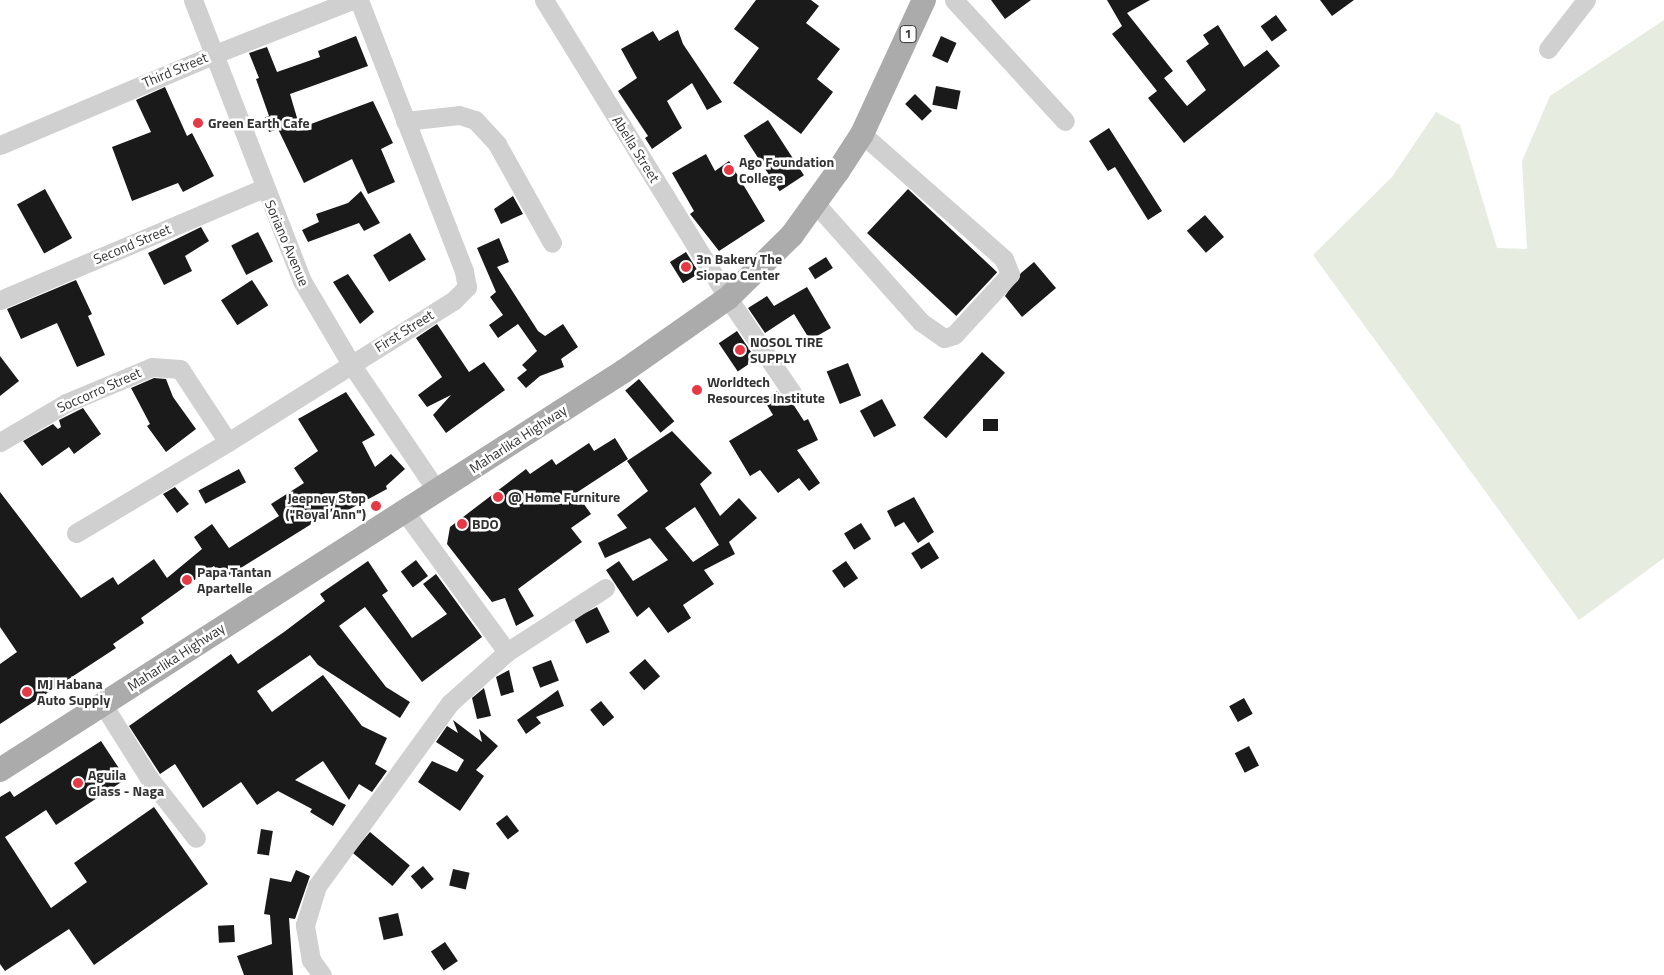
<!DOCTYPE html>
<html>
<head>
<meta charset="utf-8">
<style>
  body { margin:0 }
  #map { position:relative; width:1664px; height:975px; overflow:hidden; background:#fff; font-family:"Titillium Web",sans-serif }
  div>[style] { position:absolute }
  .green>* { inset:0; background:#e6ecdf }
  .building>* { inset:0; background:#1a1a1a; transform-origin:0 0 }
  .minor>* { height:19px; margin:-9.5px; padding:0 9.5px; transform-origin:9.5px; border-radius:9.5px; background:#d0d0d0 }
  .major>* { height:24px; margin:-12px; padding:0 12px; transform-origin:12px; border-radius:12px; background:#ababab }
  .dots>* { width:14px; height:14px; translate:-50% -50%; box-sizing:border-box; border:2px solid #fff; border-radius:50% }
  span { translate:-50% -50%; white-space:nowrap; text-align:center; line-height:1.15; -webkit-text-stroke:5px #fff; paint-order:stroke }
  .shield-label span { padding:1px 4px; background:#fff; border:1px solid; border-radius:4px; -webkit-text-stroke-width:0 }
  .shield-label { font-size:12px; color:#333; font-weight:700 }
  .street-label { font-size:14px; color:#333 }
  .poi-label { font-size:14px; color:#333; font-weight:700 }
  .left { translate:0 -50%; text-align:left }
  .right { translate:-100% -50%; text-align:right }
</style>
</head>
<body>
<div id="map">
  <div class="green">
    <div style="clip-path:polygon(1664px 20px,1664px 558px,1579px 620px,1313px 255px,1392px 177px,1436px 112px,1460px 125px,1497px 248px,1527px 249px,1522px 161px,1550px 96px)"></div>
  </div>
  <div class="building">
    <div style="clip-path:polygon(756px 0,811px 0,819px 6px,806px 23px,840px 49px,817px 79px,833px 92px,801px 134px,733px 83px,759px 48px,734px 29px)"></div>
    <div style="clip-path:polygon(991px 0,1031px 0,1005px 19px)"></div>
    <div style="clip-path:polygon(1107px 0,1150px 0,1127px 13px,1173px 71px,1164px 78px,1187px 106px,1206px 90px,1186px 61px,1209px 44px,1203px 35px,1218px 25px,1244px 67px,1267px 50px,1280px 66px,1184px 143px,1148px 98px,1157px 91px,1112px 34px,1122px 26px)"></div>
    <div style="clip-path:polygon(1320px 0,1354px 0,1332px 16px)"></div>
    <div style="left:1276px;top:15px;width:19px;height:19px;rotate:54deg"></div>
    <div style="clip-path:polygon(678px 30px,683px 44px,722px 102px,707px 110px,692px 83px,667px 101px,682px 128px,652px 149px,645px 138px,648px 136px,618px 91px,637px 78px,621px 49px,653px 31px,659px 41px)"></div>
    <div style="clip-path:polygon(356px 36px,368px 66px,290px 94px,300px 128px,373px 101px,393px 143px,381px 149px,395px 182px,368px 194px,352px 159px,304px 183px,278px 129px,269px 132px,265px 117px,269px 116px,256px 79px,259px 78px,249px 53px,267px 47px,277px 72px,320px 57px,318px 51px)"></div>
    <div style="left:941px;top:36px;width:17px;height:22px;rotate:24deg"></div>
    <div style="left:936px;top:86px;width:25px;height:19px;rotate:11deg"></div>
    <div style="clip-path:polygon(165px 87px,187px 136px,192px 133px,214px 176px,183px 192px,178px 183px,132px 201px,112px 147px,151px 132px,136px 100px)"></div>
    <div style="left:915px;top:94px;width:24px;height:14px;rotate:45deg"></div>
    <div style="left:768px;top:120px;width:66px;height:29px;rotate:57deg"></div>
    <div style="clip-path:polygon(1109px 128px,1162px 211px,1148px 220px,1115px 167px,1108px 171px,1089px 141px)"></div>
    <div style="clip-path:polygon(706px 154px,715px 171px,729px 161px,765px 221px,719px 251px,690px 214px,694px 211px,672px 173px)"></div>
    <div style="left:45px;top:189px;width:56px;height:32px;rotate:61deg"></div>
    <div style="left:908px;top:189px;width:122px;height:60px;rotate:43deg"></div>
    <div style="clip-path:polygon(361px 191px,380px 223px,364px 231px,359px 223px,308px 242px,302px 230px,319px 222px,316px 214px,348px 203px)"></div>
    <div style="clip-path:polygon(513px 196px,523px 214px,501px 224px,494px 209px)"></div>
    <div style="left:1205px;top:215px;width:29px;height:24px;rotate:49deg"></div>
    <div style="clip-path:polygon(201px 227px,209px 241px,185px 256px,192px 271px,164px 285px,148px 253px)"></div>
    <div style="left:258px;top:232px;width:33px;height:30px;rotate:63deg"></div>
    <div style="left:410px;top:233px;width:31px;height:43px;rotate:59deg"></div>
    <div style="clip-path:polygon(499px 238px,509px 262px,497px 267px,538px 331px,545px 336px,563px 324px,578px 347px,561px 359px,564px 367px,540px 376px,526px 388px,517px 378px,527px 370px,522px 365px,537px 351px,518px 324px,498px 338px,489px 325px,503px 315px,490px 297px,496px 292px,477px 248px)"></div>
    <div style="left:686px;top:252px;width:25px;height:19px;rotate:58deg"></div>
    <div style="left:826px;top:257px;width:13px;height:21px;rotate:58deg"></div>
    <div style="clip-path:polygon(1034px 262px,1056px 288px,1022px 317px,1005px 296px,1021px 273px)"></div>
    <div style="clip-path:polygon(348px 274px,374px 312px,360px 324px,333px 282px)"></div>
    <div style="clip-path:polygon(76px 280px,92px 314px,88px 316px,105px 355px,77px 367px,57px 323px,21px 339px,7px 309px)"></div>
    <div style="left:252px;top:280px;width:30px;height:37px;rotate:57deg"></div>
    <div style="clip-path:polygon(807px 287px,831px 328px,810px 340px,794px 314px,765px 333px,748px 308px,767px 296px,774px 306px)"></div>
    <div style="clip-path:polygon(437px 324px,469px 372px,484px 362px,505px 390px,446px 433px,433px 415px,451px 395px,427px 407px,418px 395px,442px 377px,416px 338px)"></div>
    <div style="left:737px;top:331px;width:34px;height:22px;rotate:56deg"></div>
    <div style="left:982px;top:352px;width:31px;height:88px;rotate:42deg"></div>
    <div style="clip-path:polygon(0 356px,19px 381px,0 396px)"></div>
    <div style="left:848px;top:363px;width:35px;height:23px;rotate:68deg"></div>
    <div style="clip-path:polygon(154px 378px,166px 379px,173px 397px,196px 429px,166px 452px,147px 426px,150px 424px,131px 388px)"></div>
    <div style="left:639px;top:379px;width:55px;height:18px;rotate:50deg"></div>
    <div style="clip-path:polygon(777px 391px,787px 403px,793px 404px,804px 421px,808px 419px,818px 440px,797px 450px,820px 483px,809px 491px,799px 478px,778px 493px,760px 470px,750px 476px,729px 441px,773px 415px,764px 400px)"></div>
    <div style="clip-path:polygon(346px 392px,375px 435px,362px 442px,375px 467px,391px 454px,405px 469px,386px 486px,387px 489px,337px 516px,334px 510px,223px 579px,214px 566px,141px 618px,144px 623px,113px 644px,116px 648px,0 724px,0 664px,17px 652px,0 627px,0 492px,81px 598px,113px 577px,118px 585px,154px 559px,167px 578px,202px 549px,194px 537px,212px 524px,229px 548px,279px 516px,271px 504px,304px 483px,294px 468px,318px 451px,298px 419px)"></div>
    <div style="left:882px;top:399px;width:30px;height:25px;rotate:62deg"></div>
    <div style="clip-path:polygon(83px 408px,101px 434px,74px 454px,69px 447px,42px 466px,23px 441px,53px 424px,58px 429px,61px 427px,59px 420px)"></div>
    <div style="left:983px;top:419px;width:15px;height:12px"></div>
    <div style="clip-path:polygon(evenodd,672px 431px,712px 473px,700px 484px,720px 516px,739px 498px,757px 518px,729px 542px,735px 554px,704px 570px,714px 584px,683px 605px,691px 618px,668px 633px,649px 607px,637px 617px,606px 570px,619px 561px,633px 581px,668px 560px,650px 538px,605px 558px,598px 543px,627px 528px,617px 515px,648px 491px,627px 461px,672px 431px,695px 507px,719px 545px,693px 562px,665px 528px,695px 507px)"></div>
    <div style="clip-path:polygon(615px 438px,628px 459px,576px 493px,591px 514px,571px 528px,582px 542px,518px 589px,534px 616px,516px 626px,505px 598px,492px 602px,447px 544px,450px 527px,526px 469px,530px 474px,552px 459px,556px 465px,589px 443px,594px 451px)"></div>
    <div style="left:239px;top:469px;width:15px;height:46px;rotate:62deg"></div>
    <div style="clip-path:polygon(175px 487px,189px 504px,177px 513px,163px 494px)"></div>
    <div style="clip-path:polygon(914px 497px,934px 532px,918px 543px,904px 522px,895px 527px,887px 511px)"></div>
    <div style="left:861px;top:523px;width:19px;height:20px;rotate:58deg"></div>
    <div style="left:929px;top:542px;width:19px;height:21px;rotate:58deg"></div>
    <div style="left:416px;top:560px;width:20px;height:19px;rotate:53deg"></div>
    <div style="clip-path:polygon(368px 561px,388px 591px,382px 595px,412px 638px,447px 614px,423px 584px,436px 574px,482px 637px,422px 682px,365px 607px,339px 626px,386px 687px,410px 702px,400px 718px,318px 665px,310px 655px,257px 691px,272px 712px,323px 675px,362px 726px,387px 738px,375px 764px,387px 771px,372px 792px,359px 784px,349px 800px,323px 761px,295px 780px,346px 805px,333px 826px,310px 812px,312px 809px,278px 791px,257px 805px,241px 782px,203px 808px,175px 764px,160px 774px,129px 726px,231px 654px,238px 664px,284px 632px,325px 601px,320px 594px)"></div>
    <div style="left:846px;top:561px;width:21px;height:17px;rotate:55deg"></div>
    <div style="left:597px;top:607px;width:28px;height:26px;rotate:63deg"></div>
    <div style="left:645px;top:659px;width:23px;height:21px;rotate:49deg"></div>
    <div style="left:551px;top:660px;width:22px;height:20px;rotate:69deg"></div>
    <div style="clip-path:polygon(509px 670px,514px 692px,501px 696px,496px 677px)"></div>
    <div style="clip-path:polygon(484px 688px,491px 716px,477px 719px,472px 698px)"></div>
    <div style="clip-path:polygon(558px 690px,564px 706px,536px 717px,541px 723px,526px 734px,517px 720px)"></div>
    <div style="left:1244px;top:698px;width:18px;height:17px;rotate:61deg"></div>
    <div style="left:601px;top:701px;width:21px;height:14px;rotate:51deg"></div>
    <div style="clip-path:polygon(453px 720px,482px 742px,479px 729px,498px 746px,476px 770px,484px 776px,460px 811px,418px 782px,432px 761px,457px 772px,464px 760px,436px 742px,447px 726px,458px 733px)"></div>
    <div style="clip-path:polygon(101px 741px,126px 779px,56px 825px,46px 810px,5px 837px,51px 908px,87px 882px,74px 863px,154px 807px,208px 884px,94px 965px,69px 929px,5px 971px,0 964px,0 797px,10px 791px,14px 797px)"></div>
    <div style="left:1249px;top:746px;width:22px;height:16px;rotate:63deg"></div>
    <div style="left:507px;top:815px;width:20px;height:14px;rotate:53deg"></div>
    <div style="left:261px;top:829px;width:12px;height:25px;rotate:9deg"></div>
    <div style="left:370px;top:832px;width:52px;height:27px;rotate:40deg"></div>
    <div style="left:423px;top:866px;width:17px;height:16px;rotate:50deg"></div>
    <div style="left:453px;top:869px;width:17px;height:17px;rotate:13deg"></div>
    <div style="clip-path:polygon(296px 870px,310px 876px,295px 919px,289px 918px,293px 975px,244px 975px,237px 956px,272px 944px,270px 915px,264px 914px,270px 878px,291px 882px)"></div>
    <div style="left:398px;top:913px;width:23px;height:20px;rotate:77deg"></div>
    <div style="left:234px;top:925px;width:17px;height:16px;rotate:87deg"></div>
    <div style="left:445px;top:942px;width:23px;height:17px;rotate:56deg"></div>
  </div>
  <div class="minor">
    <div style="left:193px;top:0;width:301px;rotate:68.8deg"></div>
    <div style="left:302px;top:281px;width:96px;rotate:59.4deg"></div>
    <div style="left:351px;top:364px;width:153px;rotate:55.9deg"></div>
    <div style="left:544px;top:0;width:350px;rotate:58.3deg"></div>
    <div style="left:728px;top:298px;width:115px;rotate:56deg"></div>
    <div style="left:954px;top:0;width:164px;rotate:47.5deg"></div>
    <div style="left:1548px;top:49px;width:62px;rotate:-52.2deg"></div>
    <div style="left:405px;top:121px;width:54px;rotate:-6.3deg"></div>
    <div style="left:459px;top:115px;width:17px;rotate:17deg"></div>
    <div style="left:475px;top:120px;width:33px;rotate:47deg"></div>
    <div style="left:497px;top:144px;width:113px;rotate:60.9deg"></div>
    <div style="left:0;top:145px;width:233px;rotate:-22.9deg"></div>
    <div style="left:215px;top:54px;width:147px;rotate:-21.5deg"></div>
    <div style="left:815px;top:203px;width:159px;rotate:48.3deg"></div>
    <div style="left:921px;top:322px;width:28px;rotate:35deg"></div>
    <div style="left:944px;top:338px;width:10px;rotate:-17deg"></div>
    <div style="left:954px;top:335px;width:83px;rotate:-47.4deg"></div>
    <div style="left:1010px;top:274px;width:16px;rotate:-112deg"></div>
    <div style="left:1004px;top:259px;width:189px;rotate:-138.6deg"></div>
    <div style="left:0;top:300px;width:287px;rotate:-23deg"></div>
    <div style="left:0;top:442px;width:77px;rotate:-30.6deg"></div>
    <div style="left:66px;top:403px;width:93px;rotate:-22.7deg"></div>
    <div style="left:152px;top:367px;width:28px;rotate:4deg"></div>
    <div style="left:180px;top:369px;width:87px;rotate:56.7deg"></div>
    <div style="left:76px;top:533px;width:177px;rotate:-30.9deg"></div>
    <div style="left:228px;top:442px;width:266px;rotate:-32.1deg"></div>
    <div style="left:453px;top:301px;width:20px;rotate:-45deg"></div>
    <div style="left:467px;top:287px;width:16px;rotate:-101deg"></div>
    <div style="left:464px;top:271px;width:291px;rotate:-111.2deg"></div>
    <div style="left:507px;top:652px;width:117px;rotate:-33.1deg"></div>
    <div style="left:102px;top:703px;width:89px;rotate:57.9deg"></div>
    <div style="left:149px;top:778px;width:76px;rotate:51.9deg"></div>
    <div style="left:322px;top:975px;width:19px;rotate:-126deg"></div>
    <div style="left:311px;top:960px;width:36px;rotate:-100deg"></div>
    <div style="left:305px;top:925px;width:41px;rotate:-72.9deg"></div>
    <div style="left:317px;top:886px;width:226px;rotate:-54deg"></div>
    <div style="left:450px;top:703px;width:76px;rotate:-41.8deg"></div>
    <div style="left:507px;top:652px;width:175px;rotate:-126.1deg"></div>
  </div>
  <div class="major">
    <div style="left:0;top:770px;width:741px;rotate:-32.6deg"></div>
    <div style="left:624px;top:371px;width:127px;rotate:-35.1deg"></div>
    <div style="left:728px;top:298px;width:90px;rotate:-44.5deg"></div>
    <div style="left:792px;top:235px;width:79px;rotate:-54.3deg"></div>
    <div style="left:838px;top:171px;width:44px;rotate:-57deg"></div>
    <div style="left:862px;top:134px;width:148px;rotate:-65.2deg"></div>
  </div>
  <div class="dots">
    <div style="left:198px;top:123px;background:#e63946"></div>
    <div style="left:729px;top:170px;background:#e63946"></div>
    <div style="left:686px;top:267px;background:#e63946"></div>
    <div style="left:740px;top:350px;background:#e63946"></div>
    <div style="left:697px;top:390px;background:#e63946"></div>
    <div style="left:498px;top:497px;background:#e63946"></div>
    <div style="left:376px;top:506px;background:#e63946"></div>
    <div style="left:462px;top:524px;background:#e63946"></div>
    <div style="left:187px;top:580px;background:#e63946"></div>
    <div style="left:27px;top:692px;background:#e63946"></div>
    <div style="left:78px;top:783px;background:#e63946"></div>
  </div>
  <div class="shield-label">
    <span style="left:908px;top:34px">1</span>
  </div>
  <div class="street-label">
    <span style="left:175px;top:70px;rotate:-23deg">Third Street</span>
    <span style="left:636px;top:149px;rotate:58deg">Abella Street</span>
    <span style="left:287px;top:243px;rotate:67deg">Soriano Avenue</span>
    <span style="left:132px;top:244px;rotate:-23deg">Second Street</span>
    <span style="left:404px;top:331px;rotate:-32deg">First Street</span>
    <span style="left:99px;top:390px;rotate:-24deg">Soccorro Street</span>
    <span style="left:518px;top:439px;rotate:-33deg">Maharlika Highway</span>
    <span style="left:176px;top:657px;rotate:-33deg">Maharlika Highway</span>
  </div>
  <div class="poi-label">
    <span class="left" style="left:208px;top:123px">Green Earth Cafe</span>
    <span class="left" style="left:739px;top:170px">Ago Foundation<br>College</span>
    <span class="left" style="left:696px;top:267px">3n Bakery The<br>Siopao Center</span>
    <span class="left" style="left:750px;top:350px">NOSOL TIRE<br>SUPPLY</span>
    <span class="left" style="left:707px;top:390px">Worldtech<br>Resources Institute</span>
    <span class="left" style="left:508px;top:497px">@ Home Furniture</span>
    <span class="right" style="left:366px;top:506px">Jeepney Stop<br>("Royal Ann")</span>
    <span class="left" style="left:472px;top:524px">BDO</span>
    <span class="left" style="left:197px;top:580px">Papa Tantan<br>Apartelle</span>
    <span class="left" style="left:37px;top:692px">MJ Habana<br>Auto Supply</span>
    <span class="left" style="left:88px;top:783px">Aguila<br>Glass - Naga</span>
  </div>
</div>
</body>
</html>
